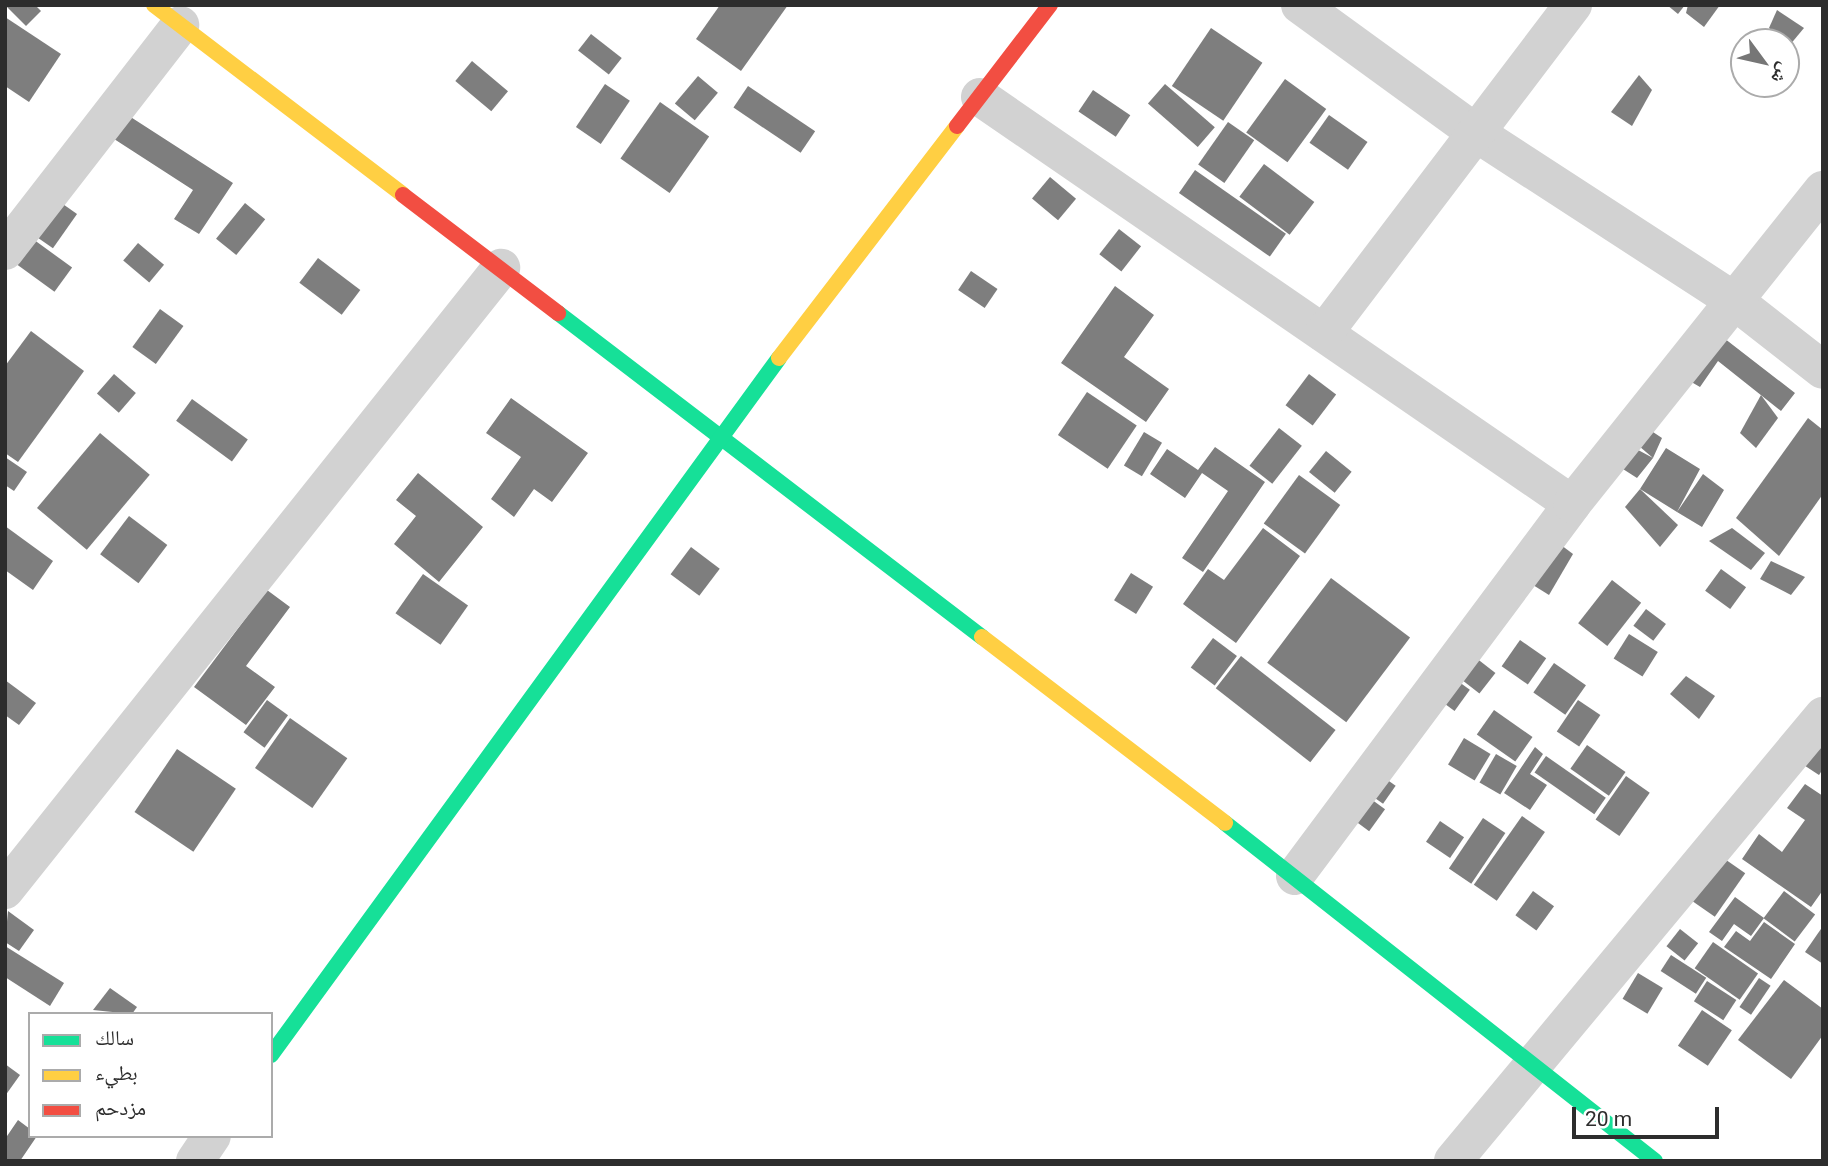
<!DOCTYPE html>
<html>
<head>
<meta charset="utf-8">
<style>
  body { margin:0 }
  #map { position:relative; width:1828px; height:1166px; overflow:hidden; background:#fff; font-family:Roboto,"Noto Naskh Arabic",sans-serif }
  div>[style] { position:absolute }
  .building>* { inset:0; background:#7e7e7e; transform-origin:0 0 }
  .street>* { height:38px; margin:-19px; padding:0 19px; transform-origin:19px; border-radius:19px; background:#d2d2d2 }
  .fast>* { height:16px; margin:-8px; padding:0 8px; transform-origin:8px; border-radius:8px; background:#16e098 }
  .slow>* { height:16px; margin:-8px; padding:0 8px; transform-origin:8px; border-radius:8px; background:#ffcf43 }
  .jam>* { height:16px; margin:-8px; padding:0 8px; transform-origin:8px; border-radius:8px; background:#f24e42 }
  span { translate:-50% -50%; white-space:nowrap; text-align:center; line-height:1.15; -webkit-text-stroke:7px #fff; paint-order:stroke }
  .frame { position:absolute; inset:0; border:7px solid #2d2d2d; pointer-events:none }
  .legend { position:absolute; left:28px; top:1012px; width:245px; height:126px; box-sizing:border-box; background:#fff; border:2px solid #ababab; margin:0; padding:9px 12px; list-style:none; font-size:21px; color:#2d2d2d }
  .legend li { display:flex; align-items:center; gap:14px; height:35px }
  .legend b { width:35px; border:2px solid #ababab }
  .north { position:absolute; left:1730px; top:28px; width:70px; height:70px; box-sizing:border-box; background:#fff; border:2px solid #ababab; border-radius:50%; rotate:123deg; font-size:19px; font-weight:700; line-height:28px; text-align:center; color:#2d2d2d }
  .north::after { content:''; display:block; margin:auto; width:24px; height:32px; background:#767676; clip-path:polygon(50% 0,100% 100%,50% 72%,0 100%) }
  .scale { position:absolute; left:1572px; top:1107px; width:147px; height:32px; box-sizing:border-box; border:4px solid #2d2d2d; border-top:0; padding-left:9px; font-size:21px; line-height:24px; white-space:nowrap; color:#2d2d2d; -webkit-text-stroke:5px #fff; paint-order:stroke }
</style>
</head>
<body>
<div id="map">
  <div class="building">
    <div style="clip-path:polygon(5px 5px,35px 5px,41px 11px,26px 26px)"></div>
    <div style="clip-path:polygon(720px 5px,788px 5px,741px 71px,696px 39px)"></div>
    <div style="clip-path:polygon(1667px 5px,1685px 5px,1678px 14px)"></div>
    <div style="clip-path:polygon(1688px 5px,1720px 5px,1704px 27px,1686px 13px)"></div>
    <div style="clip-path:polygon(1777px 10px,1804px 28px,1789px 46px,1769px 28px)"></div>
    <div style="clip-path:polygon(5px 17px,61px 54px,29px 102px,5px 86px)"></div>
    <div style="left:1211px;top:28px;width:62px;height:70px;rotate:34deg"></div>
    <div style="left:591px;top:34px;width:39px;height:21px;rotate:38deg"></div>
    <div style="left:472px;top:61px;width:47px;height:26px;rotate:40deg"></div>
    <div style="clip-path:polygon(1639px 75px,1652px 90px,1632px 126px,1611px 112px)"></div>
    <div style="left:698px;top:76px;width:26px;height:36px;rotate:40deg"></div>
    <div style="left:1285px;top:79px;width:51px;height:66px;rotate:36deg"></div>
    <div style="left:605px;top:84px;width:30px;height:52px;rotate:34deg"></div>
    <div style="left:1165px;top:84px;width:66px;height:26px;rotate:41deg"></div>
    <div style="left:748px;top:86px;width:81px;height:26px;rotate:34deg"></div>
    <div style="left:1093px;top:90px;width:45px;height:26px;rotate:34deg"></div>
    <div style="left:660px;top:102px;width:60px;height:69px;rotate:35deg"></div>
    <div style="clip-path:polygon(126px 114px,233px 183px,199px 234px,174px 219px,193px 190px,111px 137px)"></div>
    <div style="left:1329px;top:115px;width:47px;height:34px;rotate:35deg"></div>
    <div style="left:1228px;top:122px;width:32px;height:52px;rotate:35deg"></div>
    <div style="left:1264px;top:164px;width:63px;height:41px;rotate:37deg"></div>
    <div style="left:1195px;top:170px;width:111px;height:28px;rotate:35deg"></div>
    <div style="left:1050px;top:177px;width:34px;height:28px;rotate:40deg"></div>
    <div style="left:50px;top:195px;width:33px;height:42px;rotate:35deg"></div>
    <div style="left:245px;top:203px;width:26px;height:46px;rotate:39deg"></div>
    <div style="left:1119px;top:229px;width:28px;height:32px;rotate:38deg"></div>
    <div style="left:26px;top:234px;width:57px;height:30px;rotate:36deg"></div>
    <div style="left:138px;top:243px;width:34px;height:23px;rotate:40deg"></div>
    <div style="left:318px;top:258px;width:53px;height:31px;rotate:37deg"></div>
    <div style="left:971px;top:271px;width:32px;height:23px;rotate:34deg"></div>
    <div style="clip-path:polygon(1115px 286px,1154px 315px,1124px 357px,1169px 389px,1146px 422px,1061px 363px)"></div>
    <div style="left:160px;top:309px;width:29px;height:47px;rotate:36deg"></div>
    <div style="clip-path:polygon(31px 331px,84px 371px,18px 462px,5px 453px,5px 366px)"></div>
    <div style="clip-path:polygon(1720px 335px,1795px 393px,1781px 411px,1718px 361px,1700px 387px,1681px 376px)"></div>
    <div style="left:114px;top:374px;width:29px;height:26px;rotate:41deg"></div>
    <div style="left:1309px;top:374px;width:34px;height:39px;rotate:37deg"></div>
    <div style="left:1087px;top:392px;width:60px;height:52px;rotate:34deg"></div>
    <div style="clip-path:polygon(1761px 395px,1778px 418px,1756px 448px,1740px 433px)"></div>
    <div style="clip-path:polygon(511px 398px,588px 453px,552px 502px,534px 489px,514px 517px,491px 499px,521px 457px,486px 433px)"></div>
    <div style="left:192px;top:399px;width:69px;height:27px;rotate:36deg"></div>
    <div style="clip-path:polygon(1808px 418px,1823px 430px,1823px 494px,1779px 556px,1736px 518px)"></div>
    <div style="clip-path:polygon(1644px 426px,1662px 438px,1653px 458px,1637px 478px,1612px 462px,1627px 444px,1653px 458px,1632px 440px)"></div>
    <div style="left:1279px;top:428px;width:29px;height:48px;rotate:38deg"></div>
    <div style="left:1144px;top:432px;width:21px;height:39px;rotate:31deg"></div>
    <div style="left:100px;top:433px;width:65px;height:98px;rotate:40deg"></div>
    <div style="clip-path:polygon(1215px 447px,1265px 482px,1203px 572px,1182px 558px,1228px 491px,1202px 473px,1185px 498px,1150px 474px,1167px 449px,1198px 470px)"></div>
    <div style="clip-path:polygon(1666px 448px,1700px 469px,1677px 512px,1703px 474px,1724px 490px,1702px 527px,1677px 512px,1640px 489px)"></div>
    <div style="left:1326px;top:451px;width:33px;height:27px;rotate:39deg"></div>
    <div style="clip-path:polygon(5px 457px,27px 472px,14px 491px,5px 485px)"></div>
    <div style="clip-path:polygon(418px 473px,483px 527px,439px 582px,394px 544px,416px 516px,396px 500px)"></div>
    <div style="left:1299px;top:475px;width:51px;height:60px;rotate:36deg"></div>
    <div style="clip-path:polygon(1640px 489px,1678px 525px,1660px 547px,1625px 507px)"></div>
    <div style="left:129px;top:516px;width:48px;height:48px;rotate:37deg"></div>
    <div style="clip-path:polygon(5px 526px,53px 561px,33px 590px,5px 570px)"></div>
    <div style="clip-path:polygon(1263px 528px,1300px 556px,1236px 643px,1183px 604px,1208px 569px,1224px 580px)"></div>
    <div style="clip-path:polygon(1732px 528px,1765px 553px,1751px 570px,1709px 541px)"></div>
    <div style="clip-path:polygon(1553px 539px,1573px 554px,1549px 595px,1525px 580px)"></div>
    <div style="left:691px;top:547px;width:36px;height:34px;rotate:37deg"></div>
    <div style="clip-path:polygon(1771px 561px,1805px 577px,1791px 595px,1760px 579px)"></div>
    <div style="left:1721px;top:569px;width:31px;height:27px;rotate:36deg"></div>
    <div style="left:1131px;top:573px;width:26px;height:32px;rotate:32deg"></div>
    <div style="left:423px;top:574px;width:55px;height:48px;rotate:35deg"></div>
    <div style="left:1331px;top:578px;width:99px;height:106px;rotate:37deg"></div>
    <div style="left:1612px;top:580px;width:37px;height:55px;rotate:38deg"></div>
    <div style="clip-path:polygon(267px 590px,290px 607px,246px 666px,275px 687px,246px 725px,194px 687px)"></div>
    <div style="left:1646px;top:609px;width:25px;height:21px;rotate:37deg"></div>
    <div style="left:1629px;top:634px;width:34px;height:29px;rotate:32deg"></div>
    <div style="left:1213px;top:638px;width:30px;height:37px;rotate:37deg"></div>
    <div style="left:1520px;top:640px;width:32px;height:32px;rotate:35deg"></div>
    <div style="left:1471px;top:654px;width:31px;height:26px;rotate:38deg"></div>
    <div style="left:1241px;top:656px;width:120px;height:41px;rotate:38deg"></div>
    <div style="left:1554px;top:663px;width:39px;height:36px;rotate:35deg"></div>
    <div style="left:1448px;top:674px;width:27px;height:26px;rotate:36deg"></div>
    <div style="clip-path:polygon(1686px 676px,1715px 696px,1699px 719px,1670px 694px)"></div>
    <div style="clip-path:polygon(5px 680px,36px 703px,19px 725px,5px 715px)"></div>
    <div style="left:267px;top:700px;width:26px;height:40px;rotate:36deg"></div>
    <div style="left:1578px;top:700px;width:27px;height:38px;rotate:34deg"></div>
    <div style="left:1494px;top:710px;width:47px;height:30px;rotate:35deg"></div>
    <div style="left:290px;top:718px;width:70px;height:61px;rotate:35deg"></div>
    <div style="clip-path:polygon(1823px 720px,1823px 769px,1819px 775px,1793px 758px)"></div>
    <div style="left:1464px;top:738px;width:31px;height:31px;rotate:31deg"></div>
    <div style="left:1587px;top:745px;width:47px;height:29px;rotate:35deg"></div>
    <div style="clip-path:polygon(1535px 747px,1543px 754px,1530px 774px,1547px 785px,1530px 810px,1504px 793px)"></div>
    <div style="left:177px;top:749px;width:71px;height:76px;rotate:34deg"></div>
    <div style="left:1496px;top:754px;width:24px;height:33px;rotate:30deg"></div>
    <div style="left:1546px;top:756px;width:73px;height:20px;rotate:35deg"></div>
    <div style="left:1376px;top:772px;width:24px;height:22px;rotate:35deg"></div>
    <div style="left:1626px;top:776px;width:29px;height:53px;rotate:35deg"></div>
    <div style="clip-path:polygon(1805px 784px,1823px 796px,1823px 890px,1811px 907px,1742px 859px,1759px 834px,1782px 852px,1805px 820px,1787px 808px)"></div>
    <div style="left:1364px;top:794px;width:26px;height:27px;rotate:36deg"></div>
    <div style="left:1522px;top:816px;width:28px;height:84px;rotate:35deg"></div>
    <div style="left:1483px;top:818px;width:27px;height:61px;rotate:34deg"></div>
    <div style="left:1440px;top:821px;width:29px;height:25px;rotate:34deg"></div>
    <div style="left:1719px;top:855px;width:32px;height:53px;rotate:35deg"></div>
    <div style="left:1533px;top:891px;width:26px;height:30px;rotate:36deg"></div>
    <div style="left:1784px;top:891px;width:39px;height:34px;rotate:37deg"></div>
    <div style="clip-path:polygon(1735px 897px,1764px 918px,1751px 936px,1734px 924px,1722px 941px,1709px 932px)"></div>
    <div style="clip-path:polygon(8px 911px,34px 930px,19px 951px,5px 942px)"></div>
    <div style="clip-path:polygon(1764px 922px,1795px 944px,1771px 979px,1724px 947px,1736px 931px,1750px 941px)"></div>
    <div style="clip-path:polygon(1823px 926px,1823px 964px,1805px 952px)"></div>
    <div style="left:1680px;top:929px;width:23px;height:22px;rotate:38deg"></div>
    <div style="left:1713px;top:942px;width:55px;height:32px;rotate:35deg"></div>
    <div style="clip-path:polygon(5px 946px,64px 983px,50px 1006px,5px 977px)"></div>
    <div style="left:1671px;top:955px;width:42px;height:19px;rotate:33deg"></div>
    <div style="left:1638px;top:973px;width:29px;height:30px;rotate:31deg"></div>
    <div style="left:1759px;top:978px;width:14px;height:35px;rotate:34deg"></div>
    <div style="clip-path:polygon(1784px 980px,1823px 1009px,1823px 1035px,1791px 1079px,1738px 1040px)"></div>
    <div style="left:1707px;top:981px;width:35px;height:24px;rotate:33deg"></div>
    <div style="clip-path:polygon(110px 988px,137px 1007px,132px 1014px,93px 1010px)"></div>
    <div style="left:1702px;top:1010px;width:36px;height:43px;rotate:34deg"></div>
    <div style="clip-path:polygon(5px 1064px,20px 1075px,5px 1096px)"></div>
    <div style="clip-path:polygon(18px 1120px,30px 1129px,30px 1136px,37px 1136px,20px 1161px,5px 1161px,5px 1139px)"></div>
  </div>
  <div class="street">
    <div style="left:1300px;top:5px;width:218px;rotate:36deg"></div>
    <div style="left:1476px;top:133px;width:310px;rotate:33deg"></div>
    <div style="left:1736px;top:302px;width:110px;rotate:38deg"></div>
    <div style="left:980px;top:97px;width:718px;rotate:34.51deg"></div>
    <div style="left:5px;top:251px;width:286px;rotate:-52.2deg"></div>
    <div style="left:1324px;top:333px;width:412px;rotate:-52.8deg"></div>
    <div style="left:1295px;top:876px;width:464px;rotate:-53.3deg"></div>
    <div style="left:1572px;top:504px;width:402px;rotate:-51.4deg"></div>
    <div style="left:5px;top:890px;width:796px;rotate:-51.43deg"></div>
    <div style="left:195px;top:1161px;width:30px;rotate:-56deg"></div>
    <div style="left:1453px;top:1161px;width:579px;rotate:-50.26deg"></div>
  </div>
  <div class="fast">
    <div style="left:558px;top:313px;width:534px;rotate:37.39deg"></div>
    <div style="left:1225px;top:823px;width:547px;rotate:38.17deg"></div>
    <div style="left:271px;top:1055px;width:862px;rotate:-53.91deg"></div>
  </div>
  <div class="slow">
    <div style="left:154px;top:5px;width:313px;rotate:37.3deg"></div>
    <div style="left:779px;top:358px;width:292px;rotate:-52.5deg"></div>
    <div style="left:982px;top:637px;width:306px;rotate:37.4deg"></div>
  </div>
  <div class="jam">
    <div style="left:957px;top:126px;width:153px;rotate:-52.5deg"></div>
    <div style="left:403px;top:195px;width:195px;rotate:37.3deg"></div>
  </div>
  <div class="frame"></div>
  <ul class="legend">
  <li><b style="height:9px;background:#16e098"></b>سالك</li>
  <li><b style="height:9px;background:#ffcf43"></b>بطيء</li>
  <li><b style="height:9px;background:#f24e42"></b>مزدحم</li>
  </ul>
  <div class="north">ش</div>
  <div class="scale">20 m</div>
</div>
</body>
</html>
